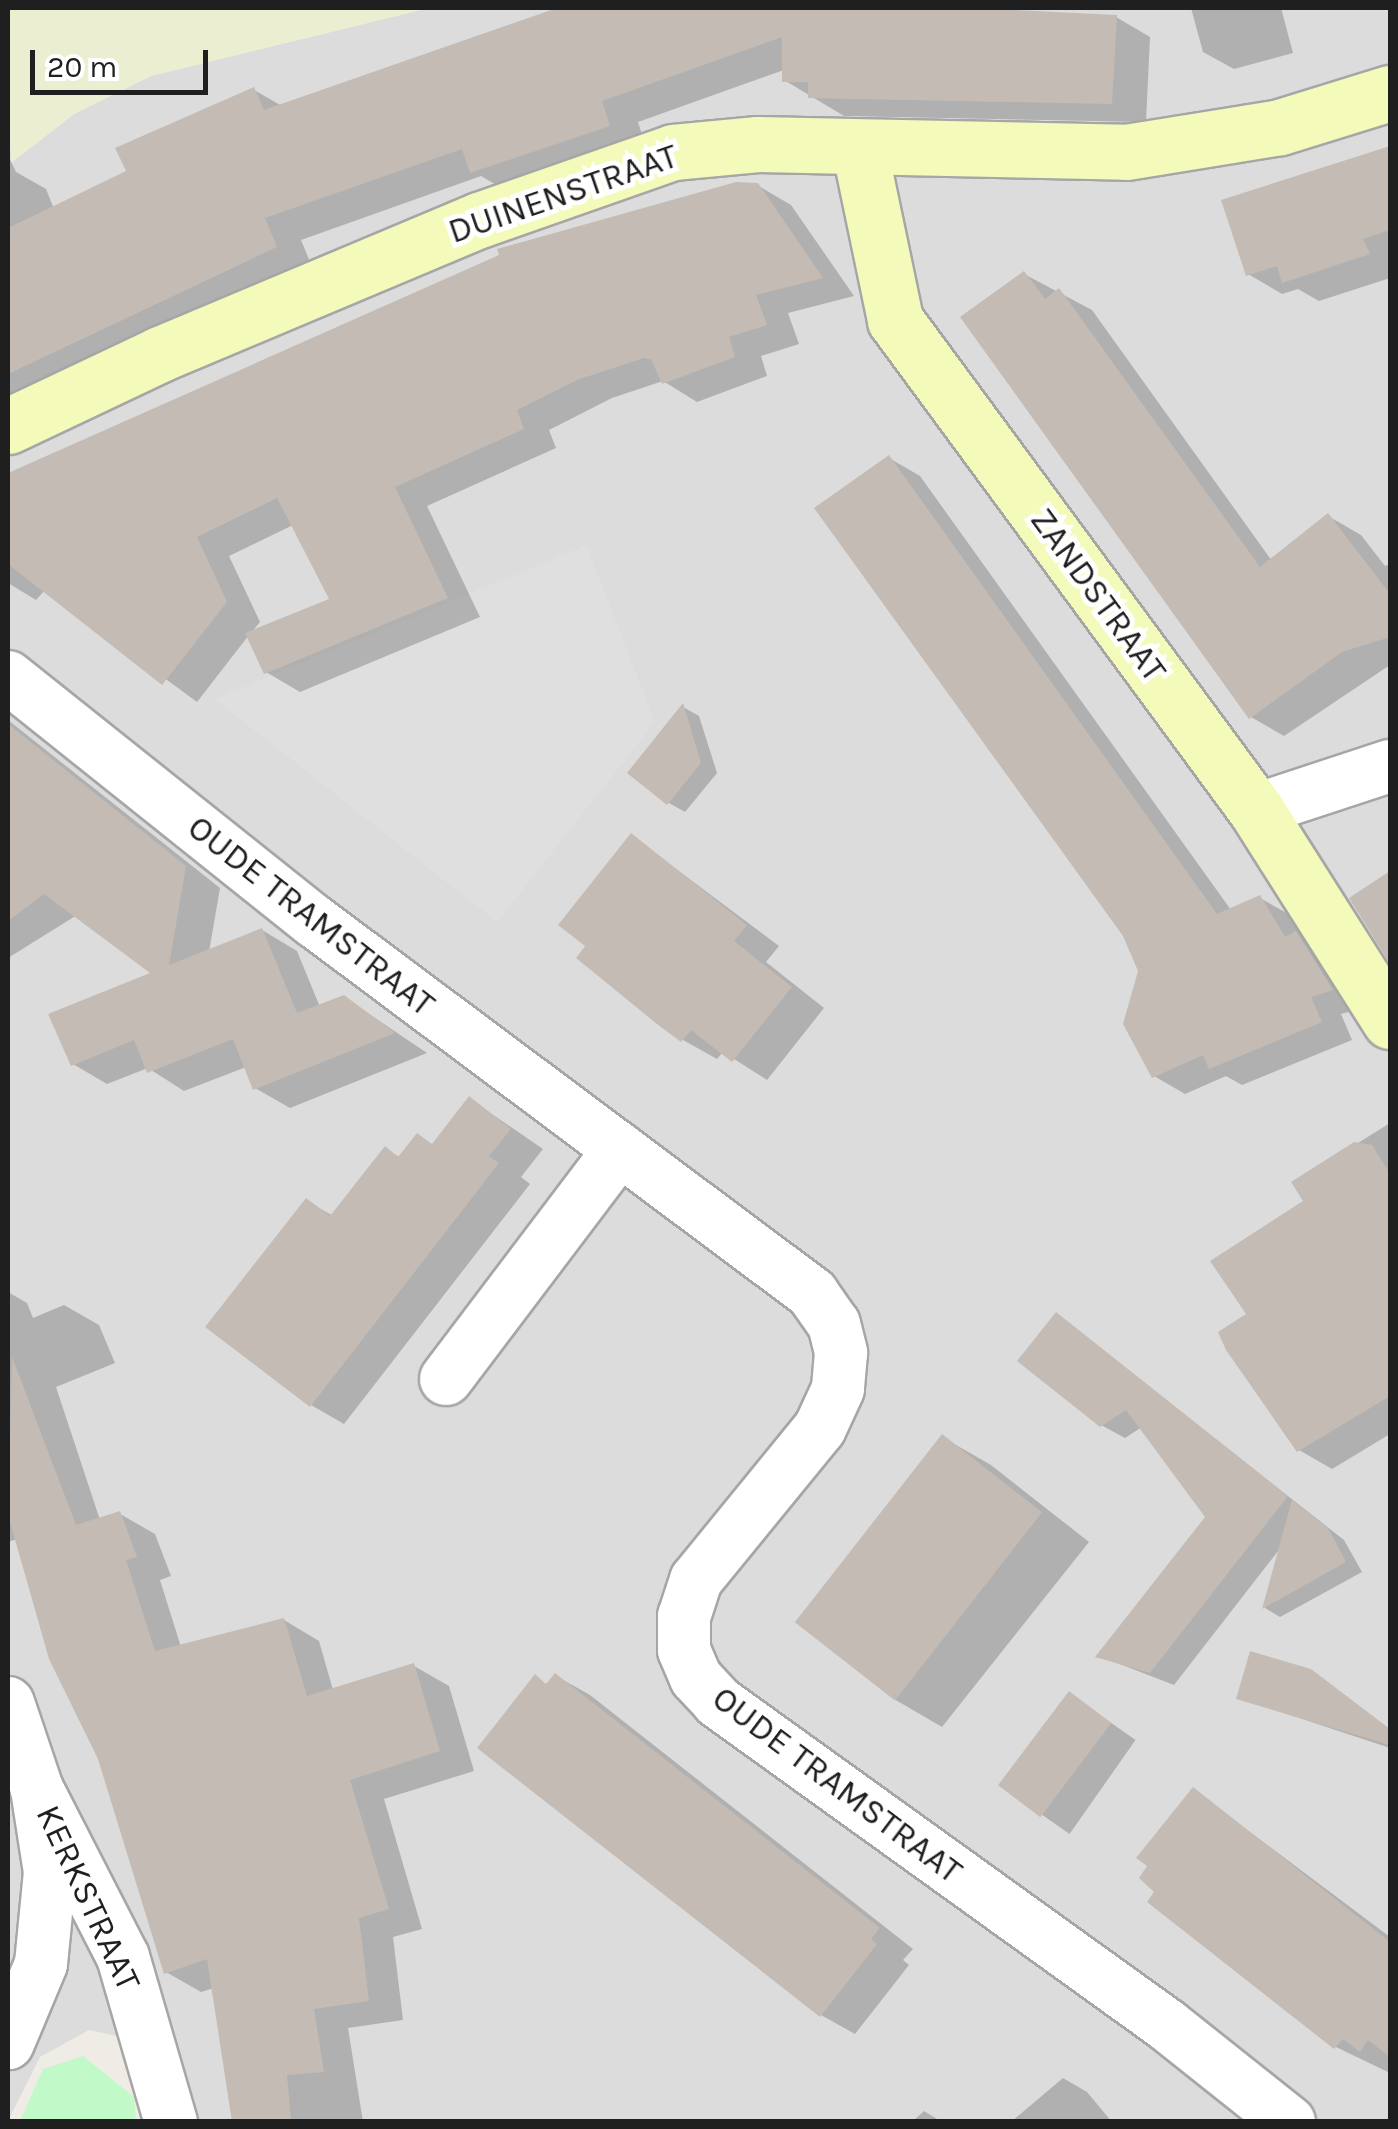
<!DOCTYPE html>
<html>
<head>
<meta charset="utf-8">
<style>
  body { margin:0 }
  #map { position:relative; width:1398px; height:2129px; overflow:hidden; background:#efece5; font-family:Karla,sans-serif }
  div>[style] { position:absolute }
  .residential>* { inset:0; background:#dddcdc }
  .farmland>* { inset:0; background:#ebeed0 }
  .park>* { inset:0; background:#c2f9c8 }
  .parking>* { inset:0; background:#dfdfdf }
  .shadow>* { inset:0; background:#0003; transform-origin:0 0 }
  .building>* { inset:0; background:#c4bcb4; transform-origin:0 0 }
  .roads { filter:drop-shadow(2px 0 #a6a6a6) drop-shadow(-2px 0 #a6a6a6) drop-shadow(0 2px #a6a6a6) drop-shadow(0 -2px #a6a6a6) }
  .street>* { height:52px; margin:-26px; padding:0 26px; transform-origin:26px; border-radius:26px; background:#fff }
  .secondary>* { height:55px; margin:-27.5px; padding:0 27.5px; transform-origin:27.5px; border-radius:27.5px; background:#f4fab9 }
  span { translate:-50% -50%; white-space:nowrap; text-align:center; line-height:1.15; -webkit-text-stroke:10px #fff; paint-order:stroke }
  .street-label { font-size:35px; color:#1f1f1f }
  .frame { position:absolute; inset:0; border:10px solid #1f1f1f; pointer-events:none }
  .scale { position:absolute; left:30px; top:50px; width:178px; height:45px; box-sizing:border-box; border:5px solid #1f1f1f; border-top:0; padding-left:12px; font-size:30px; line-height:35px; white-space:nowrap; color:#1f1f1f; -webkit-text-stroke:8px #fff; paint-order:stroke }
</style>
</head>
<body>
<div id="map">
  <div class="residential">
    <div style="clip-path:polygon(429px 8px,1390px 8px,1390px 2121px,192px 2121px,174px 2048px,89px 2030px,40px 2057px,8px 2121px,8px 130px,12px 162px,74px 114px,151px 76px)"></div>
  </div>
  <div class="farmland">
    <div style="clip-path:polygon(8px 8px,429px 8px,151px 76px,74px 114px,11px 163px)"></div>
  </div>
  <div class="park">
    <div style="clip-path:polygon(83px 2056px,134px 2097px,136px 2121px,20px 2121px,43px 2069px)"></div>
  </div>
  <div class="parking">
    <div style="clip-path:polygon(586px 545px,655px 722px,497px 922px,215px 699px)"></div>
  </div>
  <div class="shadow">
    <div style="clip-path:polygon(564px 8px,898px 13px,898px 8px,1013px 8px,1012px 15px,1116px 17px,1150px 37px,1146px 122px,844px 116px,784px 80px,784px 70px,638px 122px,646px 147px,510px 193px,481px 176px,301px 240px,313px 269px,8px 414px,8px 155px,16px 172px,46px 189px,54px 209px,129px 172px,254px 90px,282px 106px)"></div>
    <div style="clip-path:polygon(1191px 8px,1281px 8px,1293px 53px,1234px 69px,1203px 52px)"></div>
    <div style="clip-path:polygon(1390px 149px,1390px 278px,1319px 301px,1298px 289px,1282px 294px,1248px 274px,1224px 202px)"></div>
    <div style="clip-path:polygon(evenodd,757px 185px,791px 205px,854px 296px,788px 313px,799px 344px,761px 356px,767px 376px,697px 402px,663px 381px,612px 398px,549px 430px,556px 448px,427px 506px,480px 617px,300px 692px,266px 672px,249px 635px,197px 702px,45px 590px,36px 600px,8px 583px,8px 477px,502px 256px,757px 185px,293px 525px,332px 600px,250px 634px,260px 622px,229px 556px,293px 525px)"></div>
    <div style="clip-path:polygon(1024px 274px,1092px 310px,1272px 561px,1328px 516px,1361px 535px,1385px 566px,1390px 564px,1390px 665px,1284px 736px,1251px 717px)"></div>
    <div style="clip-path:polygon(889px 458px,920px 476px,1231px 910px,1260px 898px,1292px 916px,1305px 939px,1327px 952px,1363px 1008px,1341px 1014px,1352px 1040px,1242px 1085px,1226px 1076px,1185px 1094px,1154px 1076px,1141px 970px)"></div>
    <div style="clip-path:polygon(683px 707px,699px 716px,717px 773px,685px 812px,669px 803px)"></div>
    <div style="clip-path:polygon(8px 720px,220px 888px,209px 952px,262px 930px,297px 951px,320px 1007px,344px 997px,427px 1053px,290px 1108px,255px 1088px,246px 1067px,184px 1091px,148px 1068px,107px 1084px,73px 1064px,155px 974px,77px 915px,8px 958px)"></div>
    <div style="clip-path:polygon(632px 836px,779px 946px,766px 962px,824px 1008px,767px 1080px,723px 1052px,717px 1059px,683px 1040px,588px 946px)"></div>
    <div style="clip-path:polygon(470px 1099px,543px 1149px,521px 1177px,530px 1184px,344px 1424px,311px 1405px,307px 1201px,333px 1216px,385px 1149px,401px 1158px,434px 1146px)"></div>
    <div style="clip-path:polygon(1390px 1123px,1390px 1434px,1332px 1469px,1299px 1450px,1249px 1315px,1307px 1202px,1294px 1183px)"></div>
    <div style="clip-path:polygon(8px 1292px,27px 1303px,33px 1318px,64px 1305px,99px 1325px,115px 1363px,56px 1387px,100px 1520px,120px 1514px,155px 1534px,171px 1576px,160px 1580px,181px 1647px,284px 1620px,319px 1641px,333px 1690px,414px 1666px,449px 1686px,474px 1771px,384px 1799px,422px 1929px,393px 1937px,403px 2020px,348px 2028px,363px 2122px,234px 2122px,214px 1988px,201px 1992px,166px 1972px,100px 1758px,17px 1539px,8px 1542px)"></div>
    <div style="clip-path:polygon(1057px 1315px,1344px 1540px,1362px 1572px,1280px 1617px,1265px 1608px,1282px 1546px,1174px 1685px,1099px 1656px,1209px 1517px,1142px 1427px,1125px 1438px,1101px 1425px)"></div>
    <div style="clip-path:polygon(942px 1437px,991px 1465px,1089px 1542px,942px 1727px,894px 1699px)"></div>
    <div style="clip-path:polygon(1310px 1671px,1390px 1732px,1390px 1748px,1239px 1698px)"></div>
    <div style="clip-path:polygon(556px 1676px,590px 1695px,913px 1949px,903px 1960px,909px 1965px,855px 2034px,821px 2015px,535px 1678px,548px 1685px)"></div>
    <div style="left:1070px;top:1694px;width:80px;height:115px;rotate:35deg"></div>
    <div style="clip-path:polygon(1194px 1790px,1390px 1937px,1390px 2073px,1336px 2047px,1150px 1902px)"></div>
    <div style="clip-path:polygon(1063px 2078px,1087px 2092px,1112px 2122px,1011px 2122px)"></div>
    <div style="clip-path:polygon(924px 2111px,942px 2122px,912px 2122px)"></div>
  </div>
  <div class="building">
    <div style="clip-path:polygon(557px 8px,979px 8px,1117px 15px,1112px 104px,808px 98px,808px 82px,782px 82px,782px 37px,602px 101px,610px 126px,470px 173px,462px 149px,265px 218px,277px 247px,8px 374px,8px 228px,126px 171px,115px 148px,254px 87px,264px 110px)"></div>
    <div style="clip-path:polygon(1390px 146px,1390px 230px,1363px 239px,1370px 254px,1282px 283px,1277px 266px,1246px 276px,1221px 200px)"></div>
    <div style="clip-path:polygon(736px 182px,758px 183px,823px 278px,756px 295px,767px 325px,729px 337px,735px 357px,662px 384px,651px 359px,644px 358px,577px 380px,517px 410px,524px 429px,395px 487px,448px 598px,264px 674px,245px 633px,329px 599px,277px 498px,197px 537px,227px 602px,162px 685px,8px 564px,8px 473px,499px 255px,497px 249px)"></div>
    <div style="clip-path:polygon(1024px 271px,1045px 299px,1059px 288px,1260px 567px,1328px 513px,1390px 594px,1390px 637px,1342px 652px,1249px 719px,960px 317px)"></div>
    <div style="clip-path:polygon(889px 455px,1217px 914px,1260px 895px,1285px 937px,1296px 931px,1333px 990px,1311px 997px,1322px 1022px,1209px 1069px,1203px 1055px,1152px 1078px,1123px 1024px,1138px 971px,1123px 936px,814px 508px)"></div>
    <div style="clip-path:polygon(683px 703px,701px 763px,667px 805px,627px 773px)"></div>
    <div style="clip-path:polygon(8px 724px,186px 866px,169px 965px,262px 928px,297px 1013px,344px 995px,395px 1033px,253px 1090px,233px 1039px,147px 1073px,134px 1040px,71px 1066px,48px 1014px,150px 973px,44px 894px,8px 921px)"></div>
    <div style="clip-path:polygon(631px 833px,747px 925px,734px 941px,792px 987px,732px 1062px,691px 1030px,681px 1042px,657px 1024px,576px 958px,585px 946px,558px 925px)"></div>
    <div style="clip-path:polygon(1390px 871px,1390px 964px,1349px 898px)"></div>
    <div style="clip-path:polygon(469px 1096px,511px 1129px,489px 1156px,499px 1163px,310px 1407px,205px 1327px,306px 1198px,330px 1216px,385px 1146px,398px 1157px,417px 1133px,432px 1144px)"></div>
    <div style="clip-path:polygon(1354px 1142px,1372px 1145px,1390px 1174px,1390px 1396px,1297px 1452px,1226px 1350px,1218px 1332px,1246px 1314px,1210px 1261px,1303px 1201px,1291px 1182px)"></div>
    <div style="clip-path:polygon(1056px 1312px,1288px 1496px,1150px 1673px,1095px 1657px,1205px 1517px,1126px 1410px,1100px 1427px,1017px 1361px)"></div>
    <div style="clip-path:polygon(12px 1357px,76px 1525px,120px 1511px,137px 1557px,126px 1560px,155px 1651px,284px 1618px,307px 1696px,414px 1663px,440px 1751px,350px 1780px,389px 1909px,359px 1918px,369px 2001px,314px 2009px,324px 2072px,287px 2075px,291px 2120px,232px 2122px,207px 1959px,164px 1974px,98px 1759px,49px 1659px,8px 1515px)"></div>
    <div style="left:942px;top:1434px;width:127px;height:239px;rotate:38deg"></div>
    <div style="clip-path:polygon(1292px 1500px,1328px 1528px,1346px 1562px,1262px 1609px)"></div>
    <div style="clip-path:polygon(1250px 1651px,1311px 1669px,1390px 1729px,1390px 1745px,1236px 1699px)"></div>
    <div style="clip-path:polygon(555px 1673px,880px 1928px,871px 1939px,877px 1944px,820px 2017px,477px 1748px,535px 1674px,546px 1684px)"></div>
    <div style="left:1069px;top:1691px;width:53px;height:118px;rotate:37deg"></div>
    <div style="clip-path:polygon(1193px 1787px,1390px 1942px,1390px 2057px,1368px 2040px,1360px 2052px,1343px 2039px,1334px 2049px,1147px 1902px,1154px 1892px,1139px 1878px,1147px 1866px,1136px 1858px)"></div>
  </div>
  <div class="roads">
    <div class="street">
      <div style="left:8px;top:677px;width:391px;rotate:38.6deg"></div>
      <div style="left:314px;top:921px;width:622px;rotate:36.76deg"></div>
      <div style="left:812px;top:1293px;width:38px;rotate:55deg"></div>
      <div style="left:834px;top:1324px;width:30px;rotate:76deg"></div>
      <div style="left:841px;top:1353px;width:36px;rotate:95deg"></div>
      <div style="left:838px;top:1389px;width:43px;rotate:114.8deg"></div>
      <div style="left:820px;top:1428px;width:196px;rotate:129.2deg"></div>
      <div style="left:696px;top:1580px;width:38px;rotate:108deg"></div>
      <div style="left:684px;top:1616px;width:34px;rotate:90deg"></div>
      <div style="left:684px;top:1650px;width:30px;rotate:67deg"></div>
      <div style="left:696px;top:1678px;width:33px;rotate:47deg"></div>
      <div style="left:718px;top:1702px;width:553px;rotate:35.73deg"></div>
      <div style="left:1167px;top:2025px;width:156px;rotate:38.5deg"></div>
      <div style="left:1256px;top:810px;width:141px;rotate:-18.2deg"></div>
      <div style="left:446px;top:1379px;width:288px;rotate:-52.9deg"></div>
      <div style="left:8px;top:1703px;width:91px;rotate:71.4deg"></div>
      <div style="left:37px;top:1789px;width:84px;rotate:81.1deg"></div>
      <div style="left:50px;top:1872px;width:92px;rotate:95.6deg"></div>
      <div style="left:41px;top:1964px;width:86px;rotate:112.7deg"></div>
      <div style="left:37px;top:1789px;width:189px;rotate:62.9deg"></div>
      <div style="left:123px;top:1957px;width:172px;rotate:73.8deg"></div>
    </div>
    <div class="secondary">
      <div style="left:859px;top:147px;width:177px;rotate:78.2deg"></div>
      <div style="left:895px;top:320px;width:609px;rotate:53.62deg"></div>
      <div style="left:1256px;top:810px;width:250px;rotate:57.6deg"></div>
      <div style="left:8px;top:426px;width:168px;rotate:-25.3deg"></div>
      <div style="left:160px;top:354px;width:346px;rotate:-22.8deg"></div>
      <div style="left:479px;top:220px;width:206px;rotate:-19.3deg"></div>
      <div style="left:673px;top:152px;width:85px;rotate:-5.4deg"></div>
      <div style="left:758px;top:144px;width:368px;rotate:1.2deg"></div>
      <div style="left:1126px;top:152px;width:156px;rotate:-9.2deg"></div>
      <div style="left:1280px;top:127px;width:115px;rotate:-17.2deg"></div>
    </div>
  </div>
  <div class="street-label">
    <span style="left:563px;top:194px;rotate:-19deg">DUINENSTRAAT</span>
    <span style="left:1098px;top:595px;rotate:54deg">ZANDSTRAAT</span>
    <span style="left:311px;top:916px;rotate:38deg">OUDE TRAMSTRAAT</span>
    <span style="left:837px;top:1785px;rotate:37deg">OUDE TRAMSTRAAT</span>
    <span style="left:88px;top:1898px;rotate:65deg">KERKSTRAAT</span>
  </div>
  <div class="frame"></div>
  <div class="scale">20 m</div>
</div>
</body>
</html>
